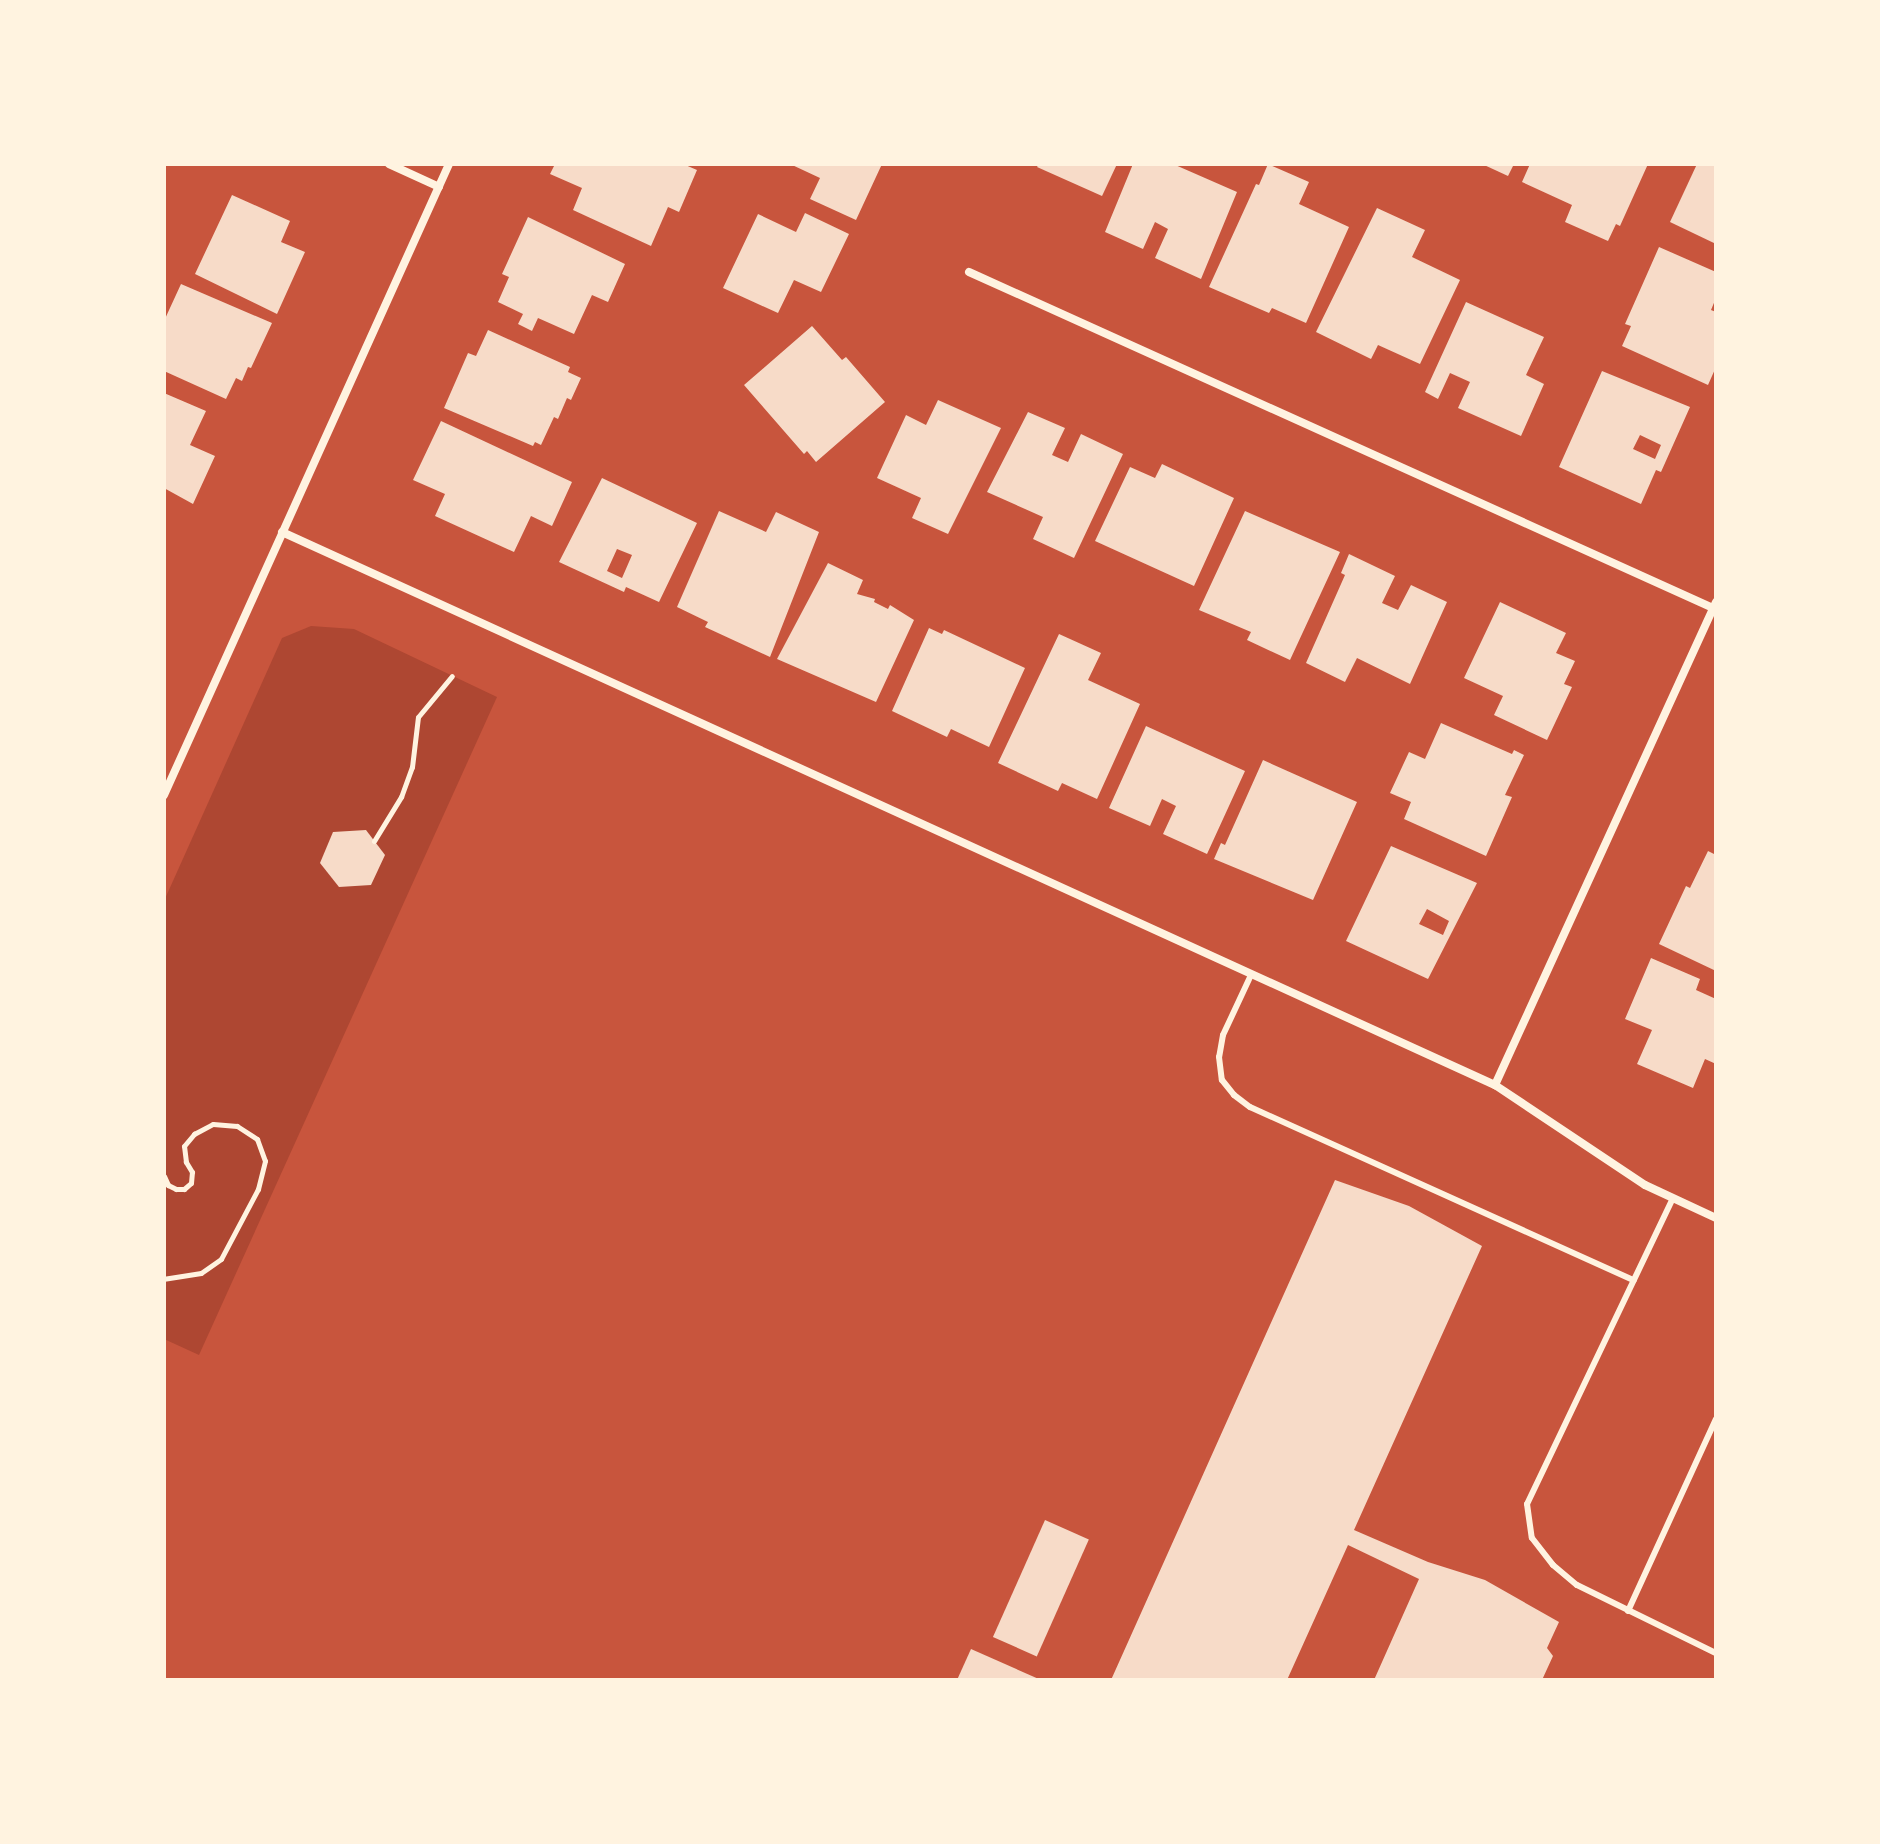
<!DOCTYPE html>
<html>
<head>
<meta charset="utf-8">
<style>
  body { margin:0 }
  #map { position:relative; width:1880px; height:1844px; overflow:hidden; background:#c8553d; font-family:"Times New Roman",serif }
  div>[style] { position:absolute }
  .green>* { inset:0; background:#ae4732 }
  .building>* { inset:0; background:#f7dbc8; transform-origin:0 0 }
  .path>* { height:5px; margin:-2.5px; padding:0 2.5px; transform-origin:2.5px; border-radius:2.5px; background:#fff3e0 }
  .service>* { height:6px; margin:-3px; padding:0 3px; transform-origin:3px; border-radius:3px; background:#fff3e0 }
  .minor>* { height:8px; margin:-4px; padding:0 4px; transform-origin:4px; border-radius:4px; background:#fff3e0 }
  span { translate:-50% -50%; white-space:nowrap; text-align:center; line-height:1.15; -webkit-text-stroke:8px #fff3e0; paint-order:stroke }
  .frame { position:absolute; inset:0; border:166px solid #fff3e0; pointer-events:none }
</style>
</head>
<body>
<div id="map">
  <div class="green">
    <div style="clip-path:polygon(311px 626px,354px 629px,497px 697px,199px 1355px,164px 1339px,164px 901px,282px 638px)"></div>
  </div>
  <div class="building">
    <div style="clip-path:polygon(555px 164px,683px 164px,697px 170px,679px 212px,668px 207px,651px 246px,573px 210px,582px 188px,550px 174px)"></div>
    <div style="clip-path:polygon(790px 164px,882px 164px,856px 220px,810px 199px,820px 178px)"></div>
    <div style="clip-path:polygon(1039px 164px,1117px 164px,1102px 196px,1037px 167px)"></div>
    <div style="clip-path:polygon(1133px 164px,1173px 164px,1237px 192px,1201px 279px,1155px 258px,1168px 229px,1155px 222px,1143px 249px,1105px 232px)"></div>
    <div style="clip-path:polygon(1268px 164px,1309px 182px,1299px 204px,1349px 227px,1306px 323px,1272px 308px,1269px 313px,1209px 287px,1256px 184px,1259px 185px)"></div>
    <div style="clip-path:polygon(1482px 164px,1514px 164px,1508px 176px)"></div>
    <div style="clip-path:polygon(1530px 164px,1648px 164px,1620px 226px,1616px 224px,1608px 241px,1565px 222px,1572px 205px,1522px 182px)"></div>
    <div style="clip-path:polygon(1697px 164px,1716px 164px,1716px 244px,1670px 222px)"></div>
    <div style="clip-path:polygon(232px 195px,290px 221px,281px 242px,305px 252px,277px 314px,195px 274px)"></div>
    <div style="clip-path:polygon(1377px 208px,1425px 230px,1412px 257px,1460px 280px,1420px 364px,1378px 345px,1371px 359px,1316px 332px)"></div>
    <div style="clip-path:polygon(805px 213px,849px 234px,821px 292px,794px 280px,778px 313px,723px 288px,758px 214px,796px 232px)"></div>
    <div style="clip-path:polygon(528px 217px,625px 264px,608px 302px,592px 295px,574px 334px,538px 318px,532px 331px,518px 324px,523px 314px,498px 302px,509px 277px,502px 274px)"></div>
    <div style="clip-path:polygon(1659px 247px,1716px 272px,1716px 298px,1711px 310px,1716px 312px,1716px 367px,1708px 385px,1622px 346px,1631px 326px,1625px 324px)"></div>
    <div style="clip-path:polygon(181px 284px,272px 323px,251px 368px,248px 367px,242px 381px,236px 378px,226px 399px,164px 371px,164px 321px)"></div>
    <div style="clip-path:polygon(1466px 302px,1544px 337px,1526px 375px,1544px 384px,1521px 436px,1458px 408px,1470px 382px,1450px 373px,1438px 399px,1425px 392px)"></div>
    <div style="clip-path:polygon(812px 326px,842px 360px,846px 357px,885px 402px,816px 462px,807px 451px,804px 454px,744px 385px)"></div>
    <div style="clip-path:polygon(488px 330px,570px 367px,568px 372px,581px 378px,571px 400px,567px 398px,558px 419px,554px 417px,541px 445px,535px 442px,533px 446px,444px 408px,468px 353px,476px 356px)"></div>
    <div style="clip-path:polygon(evenodd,1602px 371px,1690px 407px,1661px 472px,1656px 470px,1641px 504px,1559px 467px,1602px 371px,1640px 435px,1661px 445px,1655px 459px,1633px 449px,1640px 435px)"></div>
    <div style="clip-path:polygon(164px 393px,206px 411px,190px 445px,215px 456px,193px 504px,164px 488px)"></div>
    <div style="clip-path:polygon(938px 400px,1001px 428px,948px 534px,912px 518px,921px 498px,877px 478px,906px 415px,926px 425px)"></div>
    <div style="clip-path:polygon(1028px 412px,1065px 428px,1052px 455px,1068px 462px,1081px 434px,1123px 454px,1074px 558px,1033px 539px,1043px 517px,987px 492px)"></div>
    <div style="clip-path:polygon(441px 421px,572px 482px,552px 526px,531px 516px,514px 552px,435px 516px,445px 494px,413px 480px)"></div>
    <div style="clip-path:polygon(1162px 464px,1234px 498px,1194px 586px,1095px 541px,1130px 467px,1155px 478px)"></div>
    <div style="clip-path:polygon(evenodd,602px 478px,697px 523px,659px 602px,626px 587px,624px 592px,559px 562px,602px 478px,617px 549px,632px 555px,622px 578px,607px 571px,617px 549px)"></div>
    <div style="clip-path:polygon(719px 511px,766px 532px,776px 512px,819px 532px,770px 657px,705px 627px,708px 622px,677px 607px)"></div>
    <div style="clip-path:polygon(1245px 511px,1340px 552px,1290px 660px,1247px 640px,1251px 632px,1199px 610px)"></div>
    <div style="clip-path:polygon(1349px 554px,1395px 576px,1382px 603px,1398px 610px,1411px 585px,1447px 602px,1410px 684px,1357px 658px,1345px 682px,1306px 663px,1345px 575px,1341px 573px)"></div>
    <div style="clip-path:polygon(828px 563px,863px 580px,857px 594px,875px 599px,874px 602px,888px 609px,890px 605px,914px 620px,876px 702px,777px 659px)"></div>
    <div style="clip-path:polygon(1500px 602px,1566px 633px,1556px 653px,1575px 661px,1564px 684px,1572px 687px,1547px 740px,1494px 715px,1503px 696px,1464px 678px)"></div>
    <div style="clip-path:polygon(929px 628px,942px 634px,944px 630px,1025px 668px,989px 747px,951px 729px,947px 737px,892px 711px)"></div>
    <div style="clip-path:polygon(1059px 634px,1101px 653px,1088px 680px,1140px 704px,1097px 799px,1062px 783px,1058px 791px,998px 763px)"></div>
    <div style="clip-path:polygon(1441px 723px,1512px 754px,1514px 750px,1524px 755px,1505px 795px,1512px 797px,1486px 856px,1404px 819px,1411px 802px,1390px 793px,1409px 752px,1425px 759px)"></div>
    <div style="clip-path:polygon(1146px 726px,1245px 771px,1207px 854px,1163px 834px,1176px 806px,1162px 799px,1150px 826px,1109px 808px)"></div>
    <div style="clip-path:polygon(1263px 760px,1357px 802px,1313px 900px,1214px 859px,1221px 843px,1225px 845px)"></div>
    <div style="clip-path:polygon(366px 830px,385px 855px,371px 885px,339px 887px,320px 863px,333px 832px)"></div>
    <div style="clip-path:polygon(evenodd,1391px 846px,1477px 883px,1428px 979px,1346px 941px,1391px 846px,1427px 909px,1449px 921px,1443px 935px,1419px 924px,1427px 909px)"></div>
    <div style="clip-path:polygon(1708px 851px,1716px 855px,1716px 971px,1659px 944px,1686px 886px,1690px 888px)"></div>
    <div style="clip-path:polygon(1651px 958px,1700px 979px,1696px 990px,1716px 999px,1716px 1064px,1705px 1059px,1693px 1088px,1637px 1064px,1652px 1030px,1625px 1019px)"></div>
    <div style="clip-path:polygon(1335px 1180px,1409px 1206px,1482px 1246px,1354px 1530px,1428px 1562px,1485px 1580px,1559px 1622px,1547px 1648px,1553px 1656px,1542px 1680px,1374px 1680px,1419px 1579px,1348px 1545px,1287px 1680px,1111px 1680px)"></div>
    <div style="left:1045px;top:1520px;width:48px;height:128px;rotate:24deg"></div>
    <div style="clip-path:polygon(971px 1649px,1041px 1680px,957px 1680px)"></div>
  </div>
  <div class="path">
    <div style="left:374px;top:841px;width:52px;rotate:-58.5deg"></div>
    <div style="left:401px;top:797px;width:32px;rotate:-70deg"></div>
    <div style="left:412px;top:767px;width:50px;rotate:-83.2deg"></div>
    <div style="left:418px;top:717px;width:53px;rotate:-50.3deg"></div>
    <div style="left:164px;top:1176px;width:10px;rotate:66deg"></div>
    <div style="left:168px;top:1185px;width:9px;rotate:27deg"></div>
    <div style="left:176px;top:1189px;width:8px"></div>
    <div style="left:184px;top:1189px;width:9px;rotate:-41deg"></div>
    <div style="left:191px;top:1183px;width:11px;rotate:-85deg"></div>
    <div style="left:192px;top:1172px;width:12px;rotate:-121deg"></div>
    <div style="left:186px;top:1162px;width:16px;rotate:-97deg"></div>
    <div style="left:184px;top:1146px;width:16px;rotate:-50deg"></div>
    <div style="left:194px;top:1134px;width:21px;rotate:-28deg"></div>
    <div style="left:213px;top:1124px;width:24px;rotate:5deg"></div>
    <div style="left:237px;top:1126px;width:24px;rotate:33deg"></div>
    <div style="left:257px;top:1139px;width:23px;rotate:70deg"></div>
    <div style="left:265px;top:1161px;width:29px;rotate:104deg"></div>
    <div style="left:258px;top:1189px;width:79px;rotate:117.9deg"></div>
    <div style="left:221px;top:1259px;width:24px;rotate:145deg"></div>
    <div style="left:201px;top:1273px;width:37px;rotate:171deg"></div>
  </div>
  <div class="service">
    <div style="left:1251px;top:975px;width:66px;rotate:115deg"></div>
    <div style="left:1223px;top:1035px;width:22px;rotate:100deg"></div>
    <div style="left:1219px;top:1057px;width:23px;rotate:83deg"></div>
    <div style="left:1222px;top:1080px;width:19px;rotate:51deg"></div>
    <div style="left:1234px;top:1095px;width:20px;rotate:37deg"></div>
    <div style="left:1250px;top:1107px;width:421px;rotate:24.3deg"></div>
    <div style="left:1673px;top:1198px;width:339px;rotate:115.5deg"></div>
    <div style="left:1527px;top:1504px;width:34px;rotate:82deg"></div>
    <div style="left:1532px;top:1538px;width:34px;rotate:52deg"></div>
    <div style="left:1553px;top:1565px;width:31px;rotate:40deg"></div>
    <div style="left:1577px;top:1585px;width:155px;rotate:26.1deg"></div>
    <div style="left:1628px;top:1611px;width:211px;rotate:-65.4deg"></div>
  </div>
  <div class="minor">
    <div style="left:389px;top:164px;width:55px;rotate:24.7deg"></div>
    <div style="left:969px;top:272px;width:816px;rotate:24.3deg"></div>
    <div style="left:282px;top:532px;width:1333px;rotate:24.51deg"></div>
    <div style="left:1495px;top:1085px;width:180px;rotate:33.7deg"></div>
    <div style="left:1645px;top:1185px;width:78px;rotate:24.9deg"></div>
    <div style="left:164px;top:795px;width:692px;rotate:-65.69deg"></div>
    <div style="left:1495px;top:1085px;width:531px;rotate:-65.41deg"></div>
  </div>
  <div class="frame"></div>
</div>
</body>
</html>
